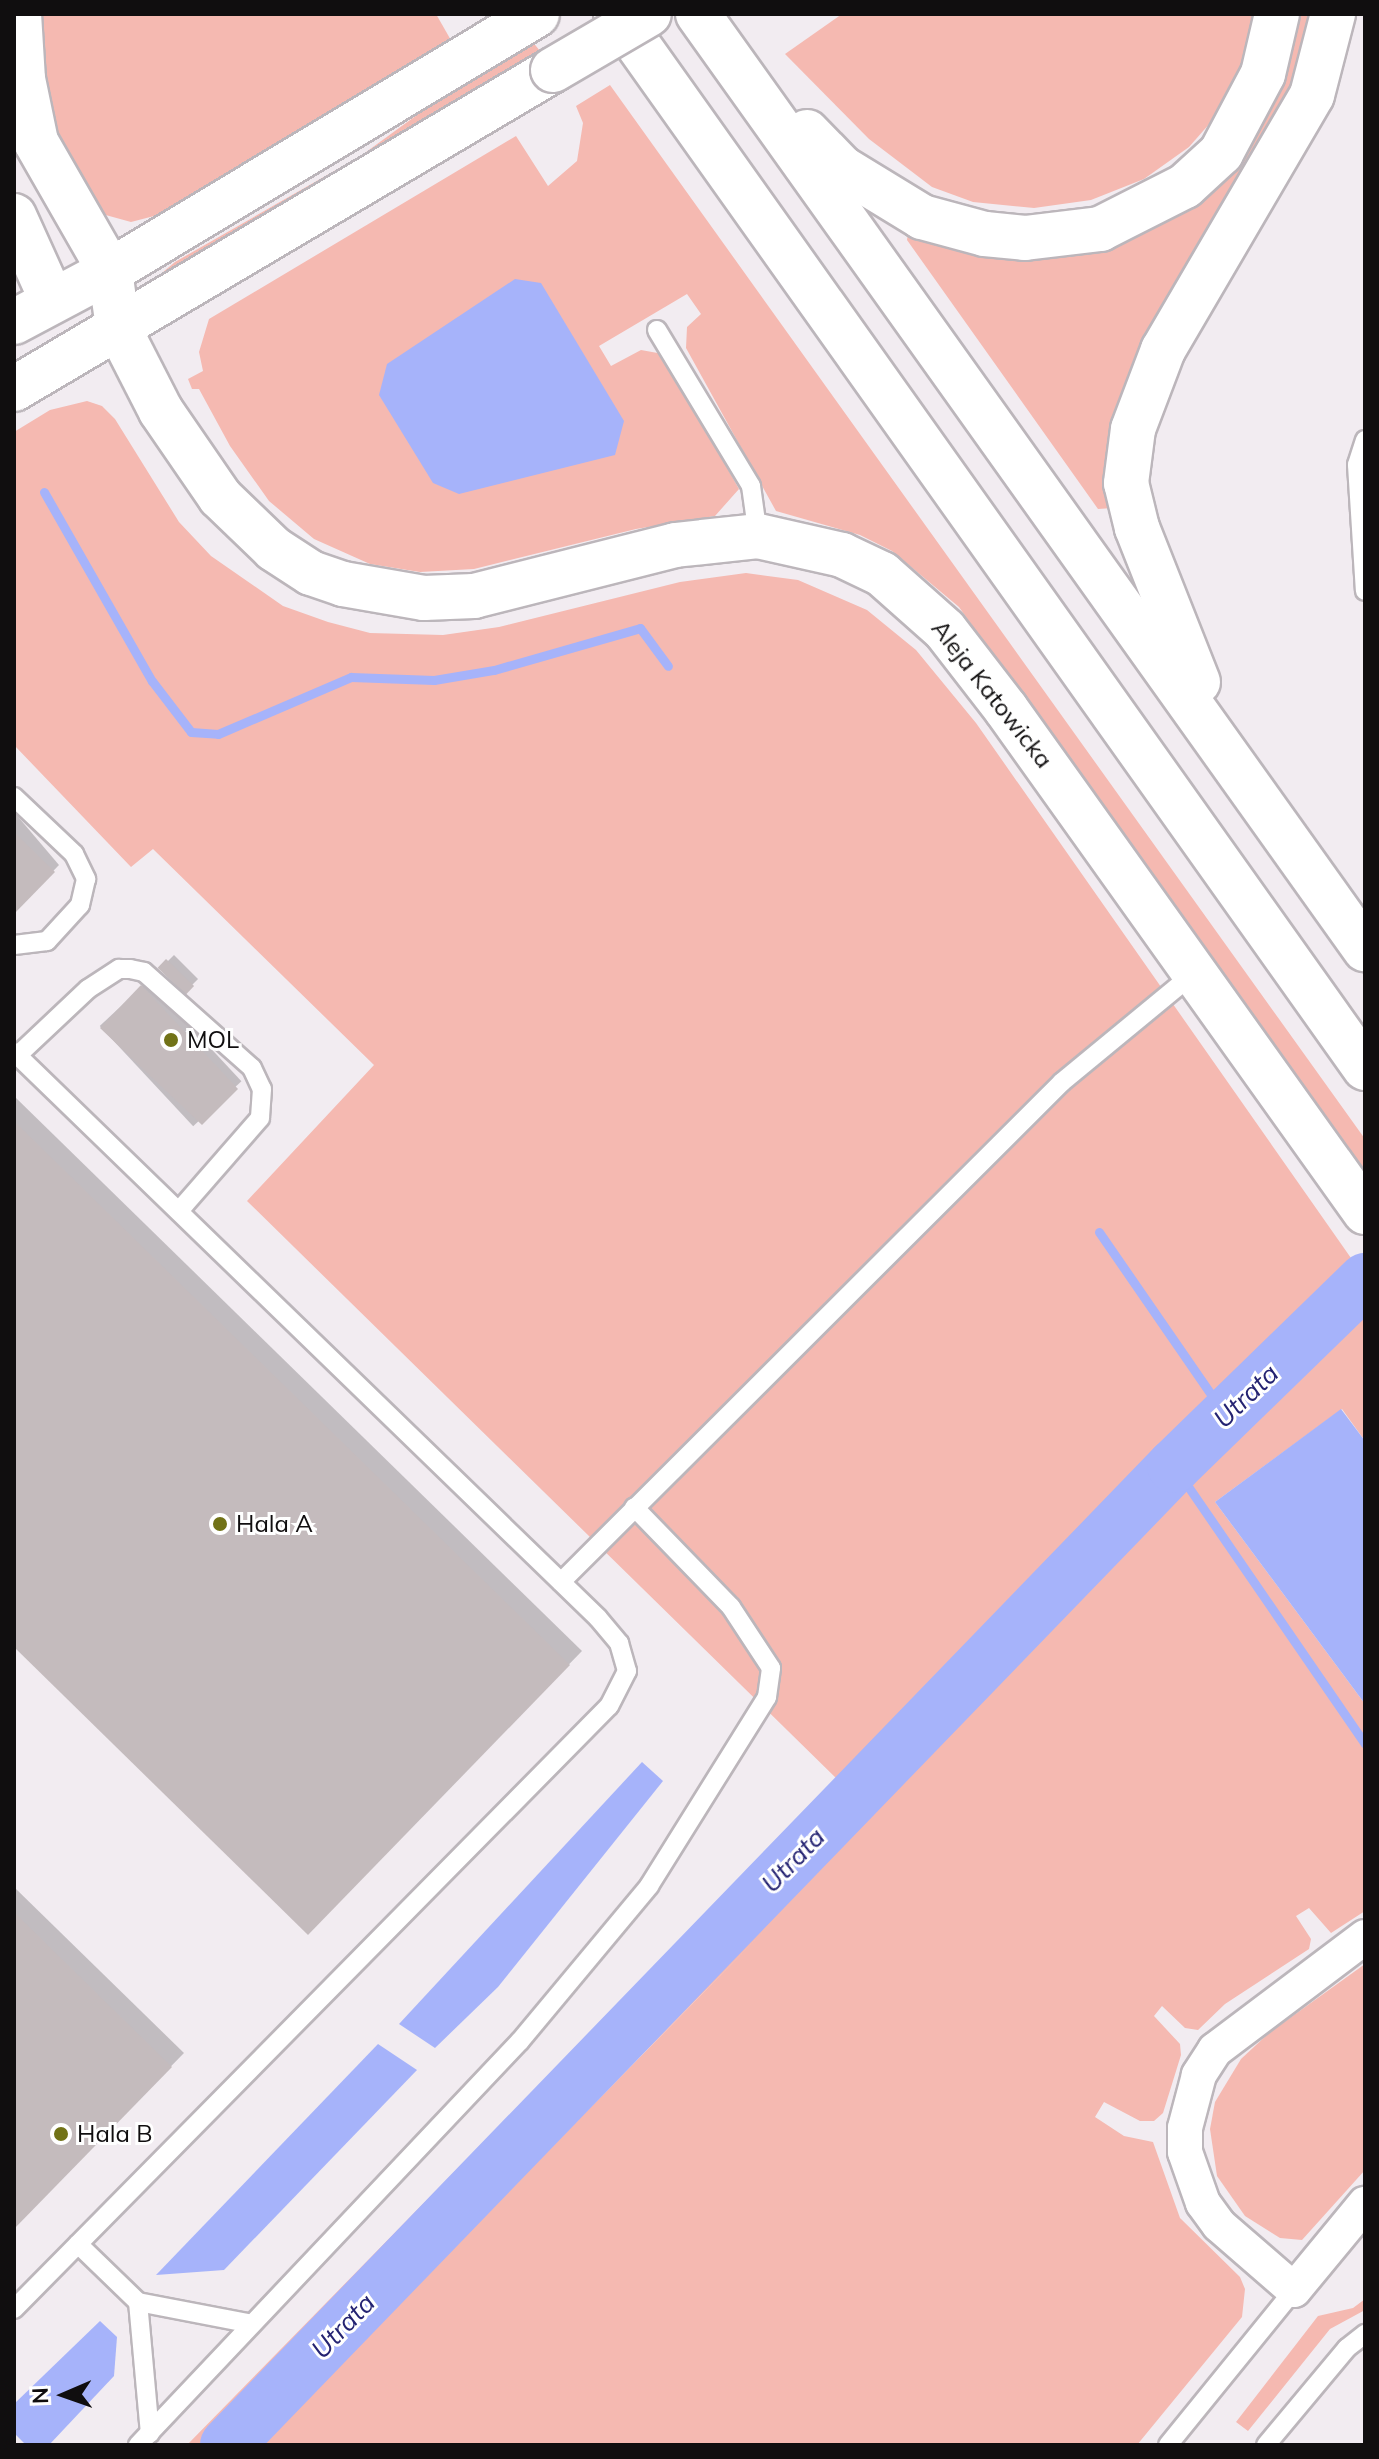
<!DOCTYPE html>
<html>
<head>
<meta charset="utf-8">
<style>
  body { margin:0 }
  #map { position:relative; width:1379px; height:2459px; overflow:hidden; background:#f2ecf1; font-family:Mulish,sans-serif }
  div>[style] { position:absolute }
  .green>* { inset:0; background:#f5b9b1 }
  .water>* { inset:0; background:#a6b3fa }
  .shadow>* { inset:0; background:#0003; transform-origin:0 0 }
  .stream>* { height:9px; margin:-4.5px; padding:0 4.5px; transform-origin:4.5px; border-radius:4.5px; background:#a6b3fa }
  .river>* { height:54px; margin:-27px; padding:0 27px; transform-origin:27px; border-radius:27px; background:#a6b3fa }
  .building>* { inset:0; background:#c4bbbd; transform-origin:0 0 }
  .roads { filter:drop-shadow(2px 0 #bcb6bb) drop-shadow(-2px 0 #bcb6bb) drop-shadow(0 2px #bcb6bb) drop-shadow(0 -2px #bcb6bb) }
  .lane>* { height:18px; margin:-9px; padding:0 9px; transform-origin:9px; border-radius:9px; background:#fff }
  .street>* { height:34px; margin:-17px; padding:0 17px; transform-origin:17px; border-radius:17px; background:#fff }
  .secondary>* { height:44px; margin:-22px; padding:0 22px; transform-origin:22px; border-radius:22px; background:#fff }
  .highway>* { height:44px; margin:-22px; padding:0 22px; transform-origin:22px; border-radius:22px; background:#fff }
  .bridges { filter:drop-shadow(2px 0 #bcb6bb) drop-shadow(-2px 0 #bcb6bb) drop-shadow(0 2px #bcb6bb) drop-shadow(0 -2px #bcb6bb) }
  .secondary-bridge>* { height:44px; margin:-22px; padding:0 22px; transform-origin:22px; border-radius:22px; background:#fff }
  .dots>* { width:22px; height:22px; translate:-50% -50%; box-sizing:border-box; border:4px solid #fff; border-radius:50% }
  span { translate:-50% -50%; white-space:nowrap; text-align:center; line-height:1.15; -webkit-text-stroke:6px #fff; paint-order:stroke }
  .street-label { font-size:24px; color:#100e0f }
  .poi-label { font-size:24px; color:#100e0f }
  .left { translate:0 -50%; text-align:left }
  .water-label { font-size:26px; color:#242372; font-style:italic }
  .frame { position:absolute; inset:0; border:16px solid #100e0f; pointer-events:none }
  .north { position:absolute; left:24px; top:2355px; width:80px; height:80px; -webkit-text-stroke:6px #fff; paint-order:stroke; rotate:268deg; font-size:22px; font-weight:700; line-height:32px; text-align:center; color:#100e0f }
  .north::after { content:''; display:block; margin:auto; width:28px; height:36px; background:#100e0f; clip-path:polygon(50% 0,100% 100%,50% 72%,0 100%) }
</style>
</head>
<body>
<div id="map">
  <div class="green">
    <div style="clip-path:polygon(33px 14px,436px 14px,452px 42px,158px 215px,131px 222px,102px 214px,58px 151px)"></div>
    <div style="clip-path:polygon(842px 14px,1259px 14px,1233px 97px,1189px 147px,1144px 179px,1091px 200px,1034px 208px,973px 202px,932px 187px,869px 139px,785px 54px)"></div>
    <div style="clip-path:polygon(1295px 14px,1313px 14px,1299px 80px,1142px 344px,1115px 421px,1113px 508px,1098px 509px,907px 240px,908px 233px,1156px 215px)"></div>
    <div style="clip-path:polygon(532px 41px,544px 56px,144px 288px,175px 262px,362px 155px,476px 72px)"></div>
    <div style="clip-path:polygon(610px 85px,1365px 1139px,1365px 1186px,959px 607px,892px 551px,860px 535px,776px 511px,686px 348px,687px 327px,701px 314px,687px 294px,599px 346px,611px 366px,641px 350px,663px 354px,739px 489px,715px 516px,636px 529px,474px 569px,420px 572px,370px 564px,314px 539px,269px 501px,230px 446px,199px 389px,192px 389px,188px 379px,203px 371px,199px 352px,209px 319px,516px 136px,548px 186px,577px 161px,583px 123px,576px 106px)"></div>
    <div style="clip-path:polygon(87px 401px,102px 406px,115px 419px,179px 522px,211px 556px,283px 606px,328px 622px,370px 633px,443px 635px,499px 627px,680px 582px,746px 573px,798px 580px,867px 610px,916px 650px,976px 723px,1365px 1278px,1365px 1441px,1342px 1409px,1215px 1502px,1365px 1704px,1365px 1911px,1331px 1933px,1309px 1908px,1296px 1916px,1311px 1939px,1309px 1949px,1225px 2004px,1198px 2030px,1185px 2028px,1162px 2006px,1154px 2016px,1180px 2044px,1181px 2055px,1163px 2113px,1154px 2121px,1140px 2121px,1104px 2102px,1095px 2117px,1124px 2136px,1153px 2142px,1180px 2218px,1240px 2277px,1245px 2289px,1242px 2317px,1137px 2445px,259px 2445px,763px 1932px,257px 2445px,187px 2445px,838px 1780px,247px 1201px,374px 1065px,153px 849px,131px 867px,14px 745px,14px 432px,50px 410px)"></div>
    <div style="clip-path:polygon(1365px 1964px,1365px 2170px,1302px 2240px,1280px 2238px,1245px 2216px,1217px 2176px,1210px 2129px,1215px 2102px,1241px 2059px,1269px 2033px)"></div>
    <div style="clip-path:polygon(1365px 2299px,1365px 2310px,1330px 2329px,1248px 2431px,1236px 2422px,1318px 2316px,1353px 2308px)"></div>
  </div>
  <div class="water">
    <div style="clip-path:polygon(515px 279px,541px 283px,624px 421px,615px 455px,459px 494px,433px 483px,379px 395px,387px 364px)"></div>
    <div style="clip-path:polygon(1341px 1409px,1365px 1441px,1365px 1704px,1215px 1502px)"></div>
    <div style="clip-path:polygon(642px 1762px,663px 1781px,498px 1987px,435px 2048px,399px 2024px)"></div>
    <div style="clip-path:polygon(378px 2044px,417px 2070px,224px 2270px,156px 2275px)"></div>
    <div style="clip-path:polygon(100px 2321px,117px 2337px,114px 2376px,49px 2445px,26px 2445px,14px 2433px,14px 2404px)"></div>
  </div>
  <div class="shadow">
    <div style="clip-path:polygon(14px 812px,59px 865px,14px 912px)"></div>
    <div style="left:174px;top:955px;width:34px;height:18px;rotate:45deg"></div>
    <div style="left:148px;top:981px;width:137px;height:66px;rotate:47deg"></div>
    <div style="clip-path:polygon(14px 1096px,582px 1651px,308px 1932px,14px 1644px)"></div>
    <div style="clip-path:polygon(14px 1887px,184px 2053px,14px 2227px)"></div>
  </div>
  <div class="stream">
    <div style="left:44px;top:492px;width:218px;rotate:60.3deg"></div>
    <div style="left:152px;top:681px;width:64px;rotate:52.6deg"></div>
    <div style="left:191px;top:732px;width:27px;rotate:4deg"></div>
    <div style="left:218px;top:734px;width:145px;rotate:-23.2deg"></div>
    <div style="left:351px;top:677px;width:83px;rotate:2.1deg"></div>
    <div style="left:434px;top:680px;width:61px;rotate:-9.5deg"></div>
    <div style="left:494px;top:670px;width:152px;rotate:-16deg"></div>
    <div style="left:640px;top:628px;width:47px;rotate:53.6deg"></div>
    <div style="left:1099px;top:1232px;width:224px;rotate:55.4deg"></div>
    <div style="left:1174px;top:1466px;width:337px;rotate:55.5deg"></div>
  </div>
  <div class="river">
    <div style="left:227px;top:2445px;width:1362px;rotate:-45.95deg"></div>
    <div style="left:1174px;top:1466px;width:267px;rotate:-44.2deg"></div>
  </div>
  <div class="building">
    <div style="clip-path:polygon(14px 832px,55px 872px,14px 914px)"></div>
    <div style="left:166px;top:959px;width:39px;height:12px;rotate:44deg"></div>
    <div style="clip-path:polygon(141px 985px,238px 1089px,202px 1125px,100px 1028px)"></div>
    <div style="clip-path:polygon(14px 1121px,570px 1665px,308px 1935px,14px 1647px)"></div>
    <div style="clip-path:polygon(14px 1912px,172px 2067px,14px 2229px)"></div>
  </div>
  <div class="roads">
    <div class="lane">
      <div style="left:657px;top:330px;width:182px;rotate:58.9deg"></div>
      <div style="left:751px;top:486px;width:50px;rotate:82deg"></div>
      <div style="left:1365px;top:440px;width:26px;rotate:108deg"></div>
      <div style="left:1357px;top:465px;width:126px;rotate:86.4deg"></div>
      <div style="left:14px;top:797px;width:83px;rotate:43.5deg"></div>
      <div style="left:74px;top:854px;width:28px;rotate:64deg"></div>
      <div style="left:86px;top:879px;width:27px;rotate:103deg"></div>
      <div style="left:80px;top:905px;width:49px;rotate:132.5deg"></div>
      <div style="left:47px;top:941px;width:33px;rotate:173deg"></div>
      <div style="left:14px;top:1052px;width:813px;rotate:44.1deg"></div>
      <div style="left:598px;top:1618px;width:33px;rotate:50deg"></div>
      <div style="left:619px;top:1643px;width:29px;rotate:74deg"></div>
      <div style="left:627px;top:1671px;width:39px;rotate:117deg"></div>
      <div style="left:609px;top:1706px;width:847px;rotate:134.62deg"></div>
      <div style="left:18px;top:1055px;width:96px;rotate:-43.3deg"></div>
      <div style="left:88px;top:989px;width:37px;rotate:-33deg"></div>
      <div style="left:119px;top:969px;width:11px"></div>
      <div style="left:130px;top:969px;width:14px;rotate:12deg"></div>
      <div style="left:144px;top:972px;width:144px;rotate:41.6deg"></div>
      <div style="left:252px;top:1068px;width:23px;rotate:65deg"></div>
      <div style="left:262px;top:1089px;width:29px;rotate:94deg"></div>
      <div style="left:260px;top:1118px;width:123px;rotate:131.1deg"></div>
      <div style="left:561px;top:1582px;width:708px;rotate:-44.94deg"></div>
      <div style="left:1062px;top:1082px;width:171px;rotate:-39.5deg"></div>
      <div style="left:78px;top:2244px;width:83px;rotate:44deg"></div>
      <div style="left:138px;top:2302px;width:116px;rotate:10.9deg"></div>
      <div style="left:138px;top:2302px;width:132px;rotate:84.8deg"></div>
      <div style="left:138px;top:2445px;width:556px;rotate:-46.6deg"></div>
      <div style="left:520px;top:2041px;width:202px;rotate:-50.2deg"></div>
      <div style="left:649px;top:1886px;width:223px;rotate:-58deg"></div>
      <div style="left:767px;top:1697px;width:29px;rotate:-82deg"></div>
      <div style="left:771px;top:1668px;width:73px;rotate:-123.3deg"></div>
      <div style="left:731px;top:1607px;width:139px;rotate:-134.1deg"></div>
      <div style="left:1168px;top:2445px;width:200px;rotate:-50.9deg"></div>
      <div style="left:1266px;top:2445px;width:126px;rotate:-50.1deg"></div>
      <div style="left:1347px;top:2348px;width:23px;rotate:-38deg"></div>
    </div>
    <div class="street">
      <div style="left:1365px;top:1937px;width:188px;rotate:143deg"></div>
      <div style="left:1215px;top:2050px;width:30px;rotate:123deg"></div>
      <div style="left:1199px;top:2075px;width:55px;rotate:104.8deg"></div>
      <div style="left:1185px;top:2128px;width:24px;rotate:90deg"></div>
      <div style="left:1185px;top:2152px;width:54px;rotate:70.6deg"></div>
      <div style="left:1203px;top:2203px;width:27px;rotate:54deg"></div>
      <div style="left:1219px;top:2225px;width:99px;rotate:40.9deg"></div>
      <div style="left:1294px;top:2290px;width:112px;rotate:-50.5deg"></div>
    </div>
    <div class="secondary">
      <div style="left:14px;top:322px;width:109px;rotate:-28deg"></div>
      <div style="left:110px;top:271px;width:498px;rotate:-31deg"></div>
      <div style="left:118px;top:327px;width:94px;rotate:62.9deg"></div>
      <div style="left:161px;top:411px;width:104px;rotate:55.5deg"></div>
      <div style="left:220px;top:497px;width:75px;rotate:43.9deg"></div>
      <div style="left:274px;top:549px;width:44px;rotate:33deg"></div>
      <div style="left:311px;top:573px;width:34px;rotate:19deg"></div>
      <div style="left:343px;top:584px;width:82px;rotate:9.8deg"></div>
      <div style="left:424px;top:598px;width:50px;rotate:-2.3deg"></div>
      <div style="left:474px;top:596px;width:207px;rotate:-14.2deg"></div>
      <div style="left:675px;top:545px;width:83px;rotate:-6.2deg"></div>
      <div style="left:758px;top:536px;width:86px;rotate:12.7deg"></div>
      <div style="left:842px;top:555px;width:44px;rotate:25.4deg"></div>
      <div style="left:882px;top:574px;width:84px;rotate:41.6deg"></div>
      <div style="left:945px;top:630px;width:100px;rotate:52.3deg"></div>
      <div style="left:1006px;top:709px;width:618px;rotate:54.48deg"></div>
      <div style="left:14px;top:389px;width:626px;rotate:-30.62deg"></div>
    </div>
    <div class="highway">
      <div style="left:19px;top:14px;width:65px;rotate:86.5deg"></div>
      <div style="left:23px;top:79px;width:64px;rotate:78.3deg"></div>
      <div style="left:36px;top:142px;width:149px;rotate:60.2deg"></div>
      <div style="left:110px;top:271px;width:57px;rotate:81.9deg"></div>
      <div style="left:616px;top:14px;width:1293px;rotate:54.6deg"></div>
      <div style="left:698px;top:14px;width:1149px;rotate:54.5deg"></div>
      <div style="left:807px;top:132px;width:50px;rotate:45.8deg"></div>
      <div style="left:842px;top:168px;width:94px;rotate:31.5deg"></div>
      <div style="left:922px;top:217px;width:65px;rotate:15.1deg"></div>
      <div style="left:985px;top:234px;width:40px;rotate:5.7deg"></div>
      <div style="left:1025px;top:238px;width:76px;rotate:-6.8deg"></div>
      <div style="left:1100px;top:229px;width:95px;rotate:-26.8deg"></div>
      <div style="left:1185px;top:186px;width:49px;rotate:-42.5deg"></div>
      <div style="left:1221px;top:153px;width:89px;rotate:-62deg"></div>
      <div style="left:1263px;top:74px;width:62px;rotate:-76.9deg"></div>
      <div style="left:14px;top:216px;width:92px;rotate:65.7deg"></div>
      <div style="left:1198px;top:682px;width:166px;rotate:-111.6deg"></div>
      <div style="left:1137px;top:528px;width:46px;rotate:-103.7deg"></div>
      <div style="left:1126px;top:483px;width:54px;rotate:-82.6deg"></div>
      <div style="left:1133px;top:429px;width:85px;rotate:-69.2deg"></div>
      <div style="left:1163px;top:350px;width:295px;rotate:-59.7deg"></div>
      <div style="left:1312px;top:95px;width:84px;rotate:-75.5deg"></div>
    </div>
  </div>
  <div class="bridges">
    <div class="secondary-bridge">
      <div style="left:553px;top:70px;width:111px;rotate:-30.3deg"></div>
    </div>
  </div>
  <div class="dots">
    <div style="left:171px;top:1040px;background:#717217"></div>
    <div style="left:220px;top:1524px;background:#717217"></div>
    <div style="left:61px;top:2134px;background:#717217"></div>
  </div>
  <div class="street-label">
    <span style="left:992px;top:694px;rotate:52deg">Aleja Katowicka</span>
  </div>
  <div class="poi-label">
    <span class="left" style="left:187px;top:1040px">MOL</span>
    <span class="left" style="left:236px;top:1524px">Hala A</span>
    <span class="left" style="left:77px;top:2134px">Hala B</span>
  </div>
  <div class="water-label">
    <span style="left:1246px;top:1396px;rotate:-44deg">Utrata</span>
    <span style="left:793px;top:1860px;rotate:-46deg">Utrata</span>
    <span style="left:343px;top:2326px;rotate:-46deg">Utrata</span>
  </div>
  <div class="frame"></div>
  <div class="north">N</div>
</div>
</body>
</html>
